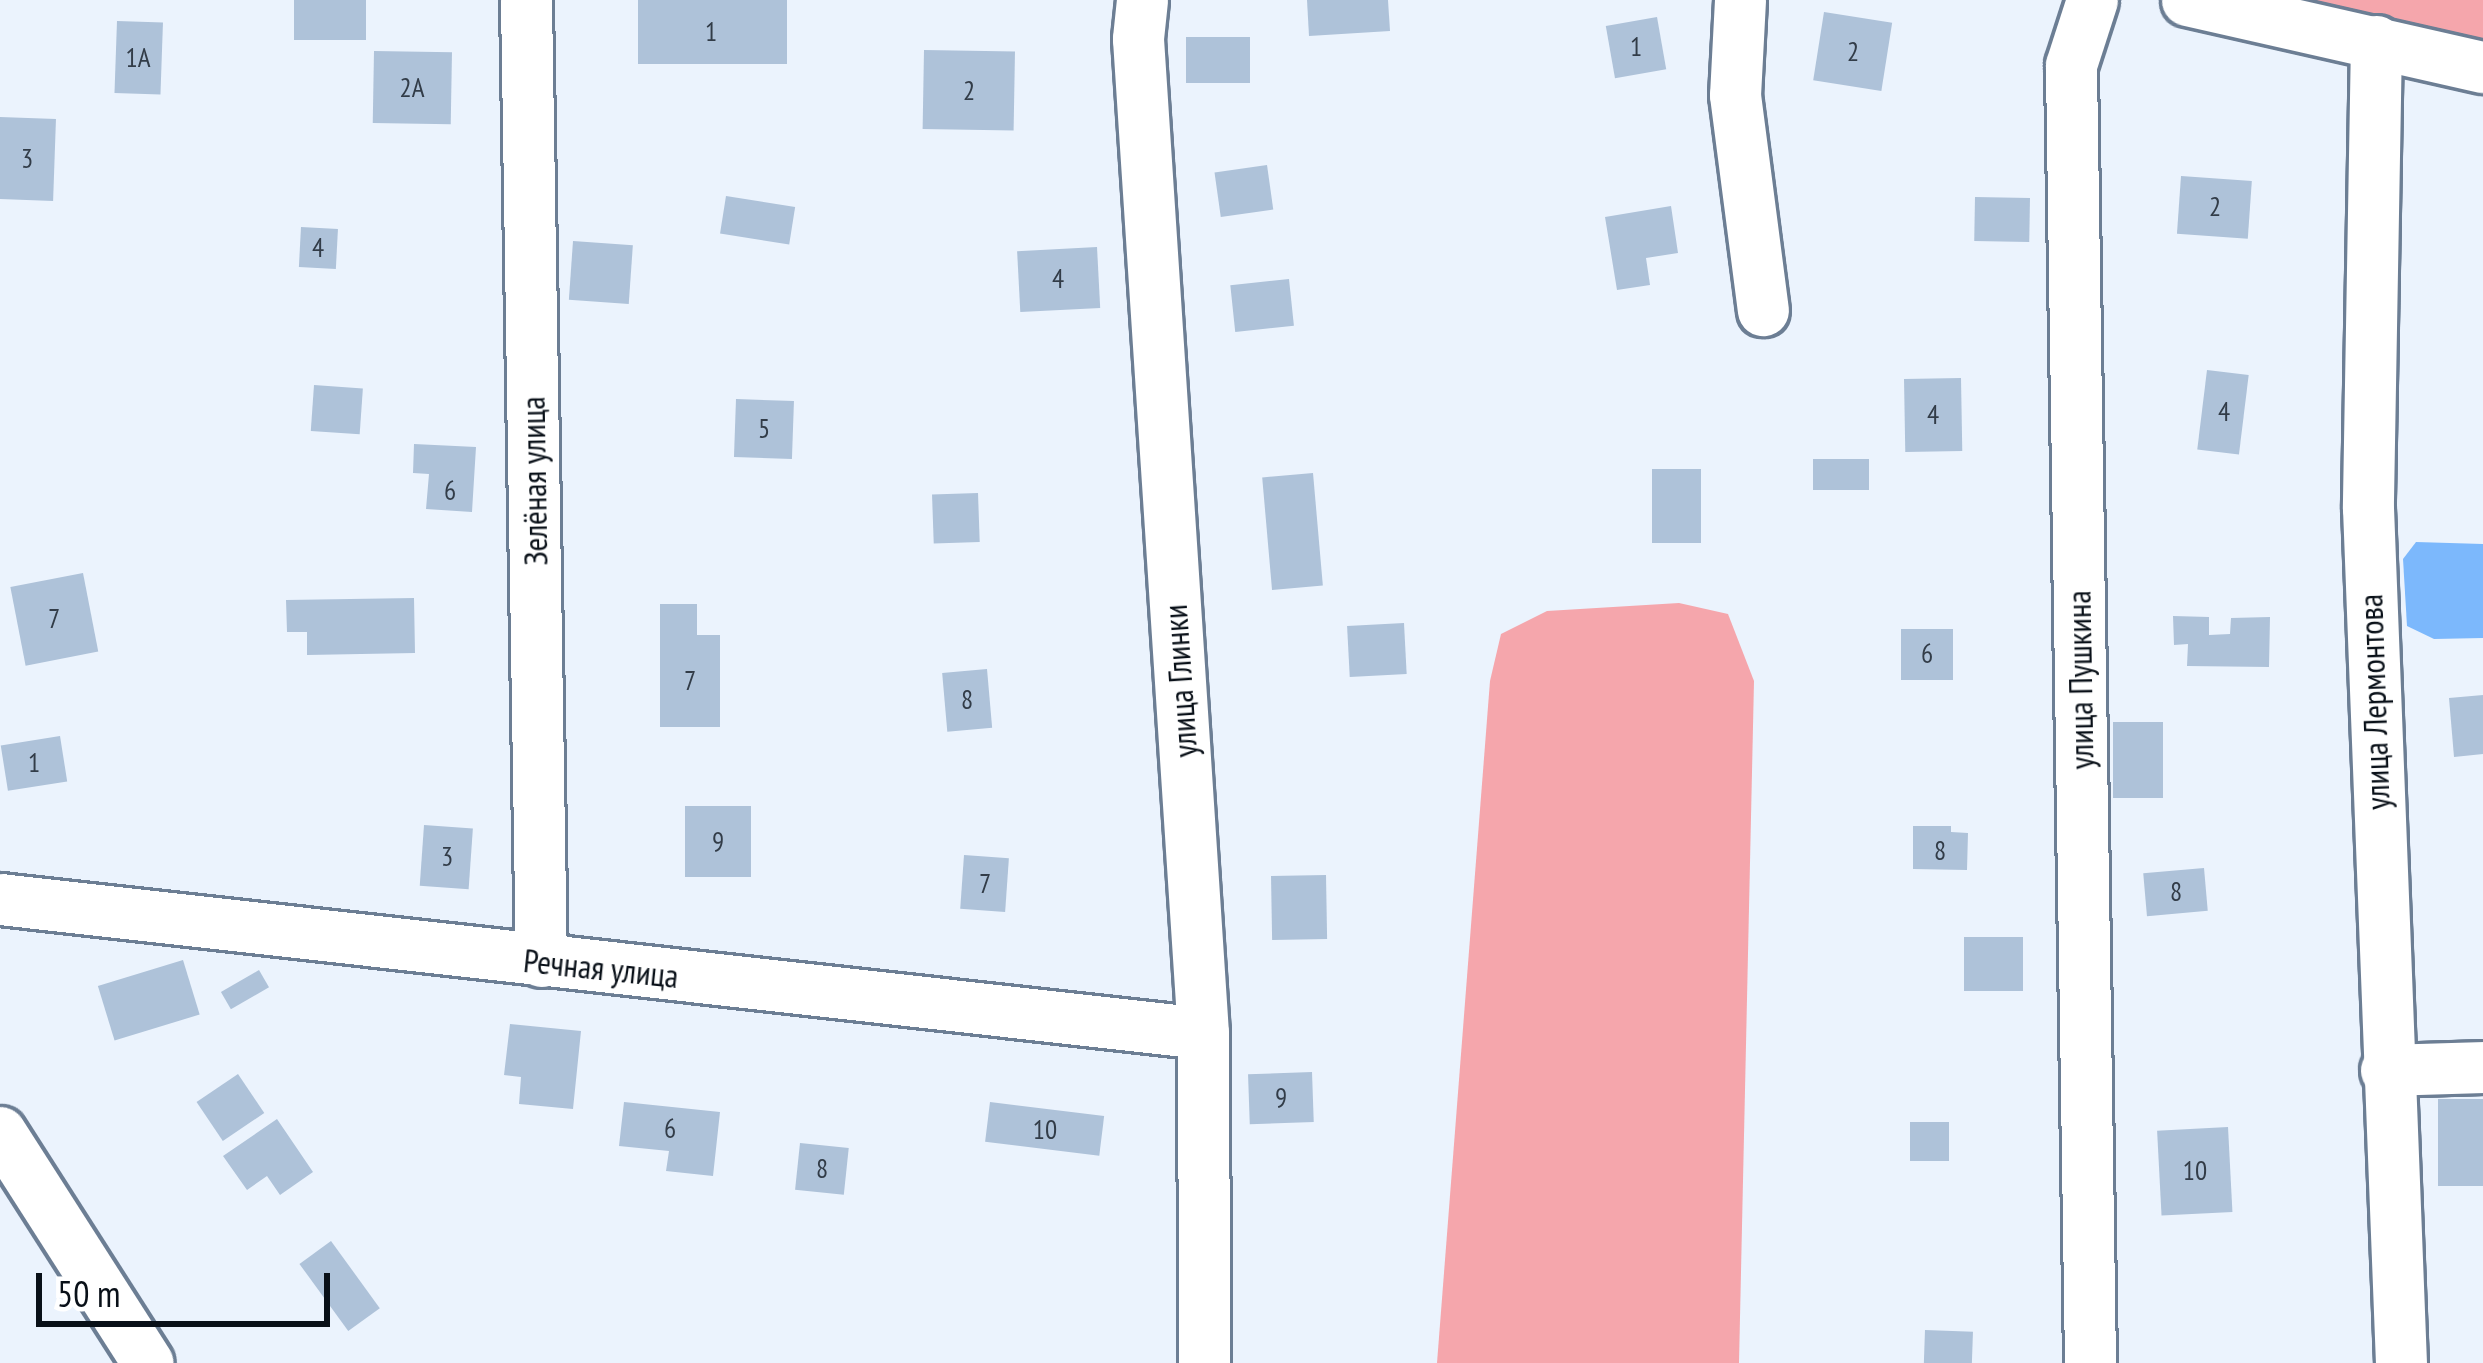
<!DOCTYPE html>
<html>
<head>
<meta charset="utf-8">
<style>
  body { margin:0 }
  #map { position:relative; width:2483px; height:1363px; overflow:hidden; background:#ebf3fd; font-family:"PT Sans Narrow",sans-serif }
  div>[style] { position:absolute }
  .forest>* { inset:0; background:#f5a6ac }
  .water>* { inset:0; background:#7cb8fc }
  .building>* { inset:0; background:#aec2d9; transform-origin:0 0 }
  .roads { filter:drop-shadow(3px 0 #6c7e94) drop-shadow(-3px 0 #6c7e94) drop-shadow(0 3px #6c7e94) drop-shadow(0 -3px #6c7e94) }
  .minor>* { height:51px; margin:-25.5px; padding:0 25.5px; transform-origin:25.5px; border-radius:25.5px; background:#fff }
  span { translate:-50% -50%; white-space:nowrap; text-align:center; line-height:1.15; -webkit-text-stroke:9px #fff; paint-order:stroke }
  .number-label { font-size:27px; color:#323c48 }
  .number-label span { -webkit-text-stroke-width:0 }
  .street-label { font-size:33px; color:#091018 }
  .scale { position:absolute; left:36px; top:1273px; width:294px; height:54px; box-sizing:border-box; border:6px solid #091018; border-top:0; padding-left:15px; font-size:36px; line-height:42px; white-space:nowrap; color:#091018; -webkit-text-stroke:9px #fff; paint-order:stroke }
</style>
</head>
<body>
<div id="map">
  <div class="forest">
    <div style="clip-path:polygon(2286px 0,2483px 0,2483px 43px)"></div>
    <div style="clip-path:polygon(1679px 603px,1728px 614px,1754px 681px,1739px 1363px,1437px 1363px,1490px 681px,1501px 634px,1547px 611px)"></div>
  </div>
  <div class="water">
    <div style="clip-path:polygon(2416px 542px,2483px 544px,2483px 638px,2434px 639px,2407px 626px,2403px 559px)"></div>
  </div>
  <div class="building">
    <div style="left:294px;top:0;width:72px;height:40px"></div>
    <div style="left:638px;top:0;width:149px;height:64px"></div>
    <div style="clip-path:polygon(1307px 0,1388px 0,1390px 31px,1309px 36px)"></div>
    <div style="left:1824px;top:12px;width:69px;height:69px;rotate:9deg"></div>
    <div style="left:1657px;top:17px;width:53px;height:52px;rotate:80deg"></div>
    <div style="left:117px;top:21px;width:46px;height:72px;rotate:2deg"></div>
    <div style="left:1186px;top:37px;width:64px;height:46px"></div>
    <div style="left:924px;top:50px;width:91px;height:79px;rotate:1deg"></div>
    <div style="left:374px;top:51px;width:78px;height:72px;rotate:1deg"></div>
    <div style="left:0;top:117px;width:56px;height:82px;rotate:2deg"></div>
    <div style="left:1267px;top:165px;width:45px;height:53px;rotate:82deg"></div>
    <div style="left:2181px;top:176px;width:71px;height:58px;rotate:4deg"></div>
    <div style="left:726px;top:196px;width:70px;height:38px;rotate:9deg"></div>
    <div style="left:1975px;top:197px;width:55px;height:44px;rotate:1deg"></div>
    <div style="clip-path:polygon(1671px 206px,1678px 253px,1646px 258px,1650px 285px,1617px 290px,1605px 217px)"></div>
    <div style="left:301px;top:227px;width:37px;height:40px;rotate:3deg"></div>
    <div style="left:573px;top:241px;width:60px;height:59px;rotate:4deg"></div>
    <div style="left:1097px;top:247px;width:61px;height:80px;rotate:87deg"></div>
    <div style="left:1289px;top:279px;width:47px;height:59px;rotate:84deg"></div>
    <div style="left:2207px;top:370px;width:42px;height:80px;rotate:7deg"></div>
    <div style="left:1961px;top:378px;width:73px;height:57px;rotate:89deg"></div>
    <div style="left:314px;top:385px;width:49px;height:46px;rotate:4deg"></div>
    <div style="left:736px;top:399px;width:58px;height:58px;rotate:2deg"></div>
    <div style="clip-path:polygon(414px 444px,476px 447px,472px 512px,426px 509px,429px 474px,413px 473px)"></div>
    <div style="left:1813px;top:459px;width:56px;height:31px"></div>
    <div style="left:1652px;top:469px;width:49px;height:74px"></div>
    <div style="left:1313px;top:473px;width:113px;height:51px;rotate:85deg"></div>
    <div style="left:978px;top:493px;width:49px;height:46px;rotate:88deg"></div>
    <div style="left:83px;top:573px;width:80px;height:74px;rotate:79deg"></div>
    <div style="clip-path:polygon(414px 598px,415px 653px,307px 655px,307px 632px,287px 632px,286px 600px)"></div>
    <div style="clip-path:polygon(660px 604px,697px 604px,697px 635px,720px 635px,720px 727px,660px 727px)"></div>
    <div style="clip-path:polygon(2173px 616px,2209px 617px,2209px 635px,2230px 634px,2231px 618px,2270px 617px,2269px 667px,2187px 666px,2188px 644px,2174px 645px)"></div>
    <div style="left:1404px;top:623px;width:51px;height:57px;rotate:87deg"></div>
    <div style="left:1901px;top:629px;width:52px;height:51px"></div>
    <div style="left:987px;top:669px;width:59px;height:45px;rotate:85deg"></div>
    <div style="clip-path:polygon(2483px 695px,2483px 754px,2454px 757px,2449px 698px)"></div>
    <div style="left:2113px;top:722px;width:50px;height:76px"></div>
    <div style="left:60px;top:736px;width:46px;height:60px;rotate:81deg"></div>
    <div style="left:685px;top:806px;width:66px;height:71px"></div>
    <div style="left:424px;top:825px;width:49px;height:61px;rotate:4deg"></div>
    <div style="clip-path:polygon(1913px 826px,1951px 826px,1951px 832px,1968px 833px,1967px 870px,1913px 869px)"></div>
    <div style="left:964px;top:855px;width:45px;height:54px;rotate:4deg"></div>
    <div style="left:2204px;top:868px;width:43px;height:61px;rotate:85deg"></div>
    <div style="left:1326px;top:875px;width:64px;height:55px;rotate:89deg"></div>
    <div style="left:1964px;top:937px;width:59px;height:54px"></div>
    <div style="left:183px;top:960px;width:57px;height:89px;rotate:73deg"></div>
    <div style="left:259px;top:970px;width:20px;height:44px;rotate:60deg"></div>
    <div style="clip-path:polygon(510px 1024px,581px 1031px,573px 1109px,519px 1104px,521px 1077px,504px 1075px)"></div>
    <div style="left:1312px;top:1072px;width:50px;height:64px;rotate:88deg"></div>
    <div style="left:238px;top:1074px;width:47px;height:50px;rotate:56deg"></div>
    <div style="left:2483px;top:1099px;width:87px;height:45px;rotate:90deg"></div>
    <div style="clip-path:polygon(624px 1102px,720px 1112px,713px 1176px,666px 1171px,669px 1151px,619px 1146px)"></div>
    <div style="left:990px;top:1102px;width:115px;height:40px;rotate:7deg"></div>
    <div style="clip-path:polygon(277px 1119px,313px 1172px,280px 1195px,267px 1176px,247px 1190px,223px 1156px)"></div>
    <div style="left:1910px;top:1122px;width:39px;height:39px"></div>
    <div style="left:2228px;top:1127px;width:85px;height:71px;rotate:87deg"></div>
    <div style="left:800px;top:1143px;width:49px;height:47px;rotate:6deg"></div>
    <div style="left:331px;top:1241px;width:83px;height:39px;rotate:54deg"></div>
    <div style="left:1925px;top:1330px;width:48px;height:33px;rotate:2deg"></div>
  </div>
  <div class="roads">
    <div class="minor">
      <div style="left:526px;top:0;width:961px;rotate:89.11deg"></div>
      <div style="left:1142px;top:0;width:39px;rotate:96deg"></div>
      <div style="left:1138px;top:39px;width:996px;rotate:86.26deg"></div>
      <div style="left:1203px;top:1033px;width:330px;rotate:89.8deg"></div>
      <div style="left:1740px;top:0;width:95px;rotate:93deg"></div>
      <div style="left:1735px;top:95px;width:217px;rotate:82.6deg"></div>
      <div style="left:2187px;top:0;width:303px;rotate:12.8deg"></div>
      <div style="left:2376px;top:41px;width:467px;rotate:91deg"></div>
      <div style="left:2368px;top:508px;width:856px;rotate:87.79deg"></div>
      <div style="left:0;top:899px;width:1210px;rotate:6.36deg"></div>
      <div style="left:2386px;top:1070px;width:97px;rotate:-1.8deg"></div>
      <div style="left:0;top:1132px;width:274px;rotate:57.4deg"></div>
      <div style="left:2090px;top:1363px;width:1298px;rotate:-90.84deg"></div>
      <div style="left:2071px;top:65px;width:68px;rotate:-72.1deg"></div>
    </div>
  </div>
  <div class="number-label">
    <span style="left:711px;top:32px">1</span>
    <span style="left:1636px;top:47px">1</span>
    <span style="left:1853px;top:52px">2</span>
    <span style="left:138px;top:58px">1А</span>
    <span style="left:412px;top:88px">2А</span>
    <span style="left:969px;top:91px">2</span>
    <span style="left:27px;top:159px">3</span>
    <span style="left:2215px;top:207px">2</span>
    <span style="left:318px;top:248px">4</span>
    <span style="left:1058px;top:279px">4</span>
    <span style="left:2224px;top:412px">4</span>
    <span style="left:1933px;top:415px">4</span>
    <span style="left:764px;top:429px">5</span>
    <span style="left:450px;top:491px">6</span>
    <span style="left:54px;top:619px">7</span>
    <span style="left:1927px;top:654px">6</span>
    <span style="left:690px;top:681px">7</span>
    <span style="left:967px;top:700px">8</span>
    <span style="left:34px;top:763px">1</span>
    <span style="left:718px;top:842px">9</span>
    <span style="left:1940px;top:851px">8</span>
    <span style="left:447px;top:857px">3</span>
    <span style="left:985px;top:884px">7</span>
    <span style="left:2176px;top:892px">8</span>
    <span style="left:1281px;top:1098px">9</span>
    <span style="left:670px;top:1129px">6</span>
    <span style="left:1045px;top:1130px">10</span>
    <span style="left:822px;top:1169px">8</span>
    <span style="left:2195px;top:1171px">10</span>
  </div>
  <div class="street-label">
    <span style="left:534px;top:481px;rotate:-91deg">Зелёная улица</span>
    <span style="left:2080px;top:680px;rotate:-91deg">улица Пушкина</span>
    <span style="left:1180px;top:681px;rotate:-94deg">улица Глинки</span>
    <span style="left:2374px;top:702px;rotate:-92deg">улица Лермонтова</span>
    <span style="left:601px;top:968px;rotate:6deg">Речная улица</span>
  </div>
  <div class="scale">50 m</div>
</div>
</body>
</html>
